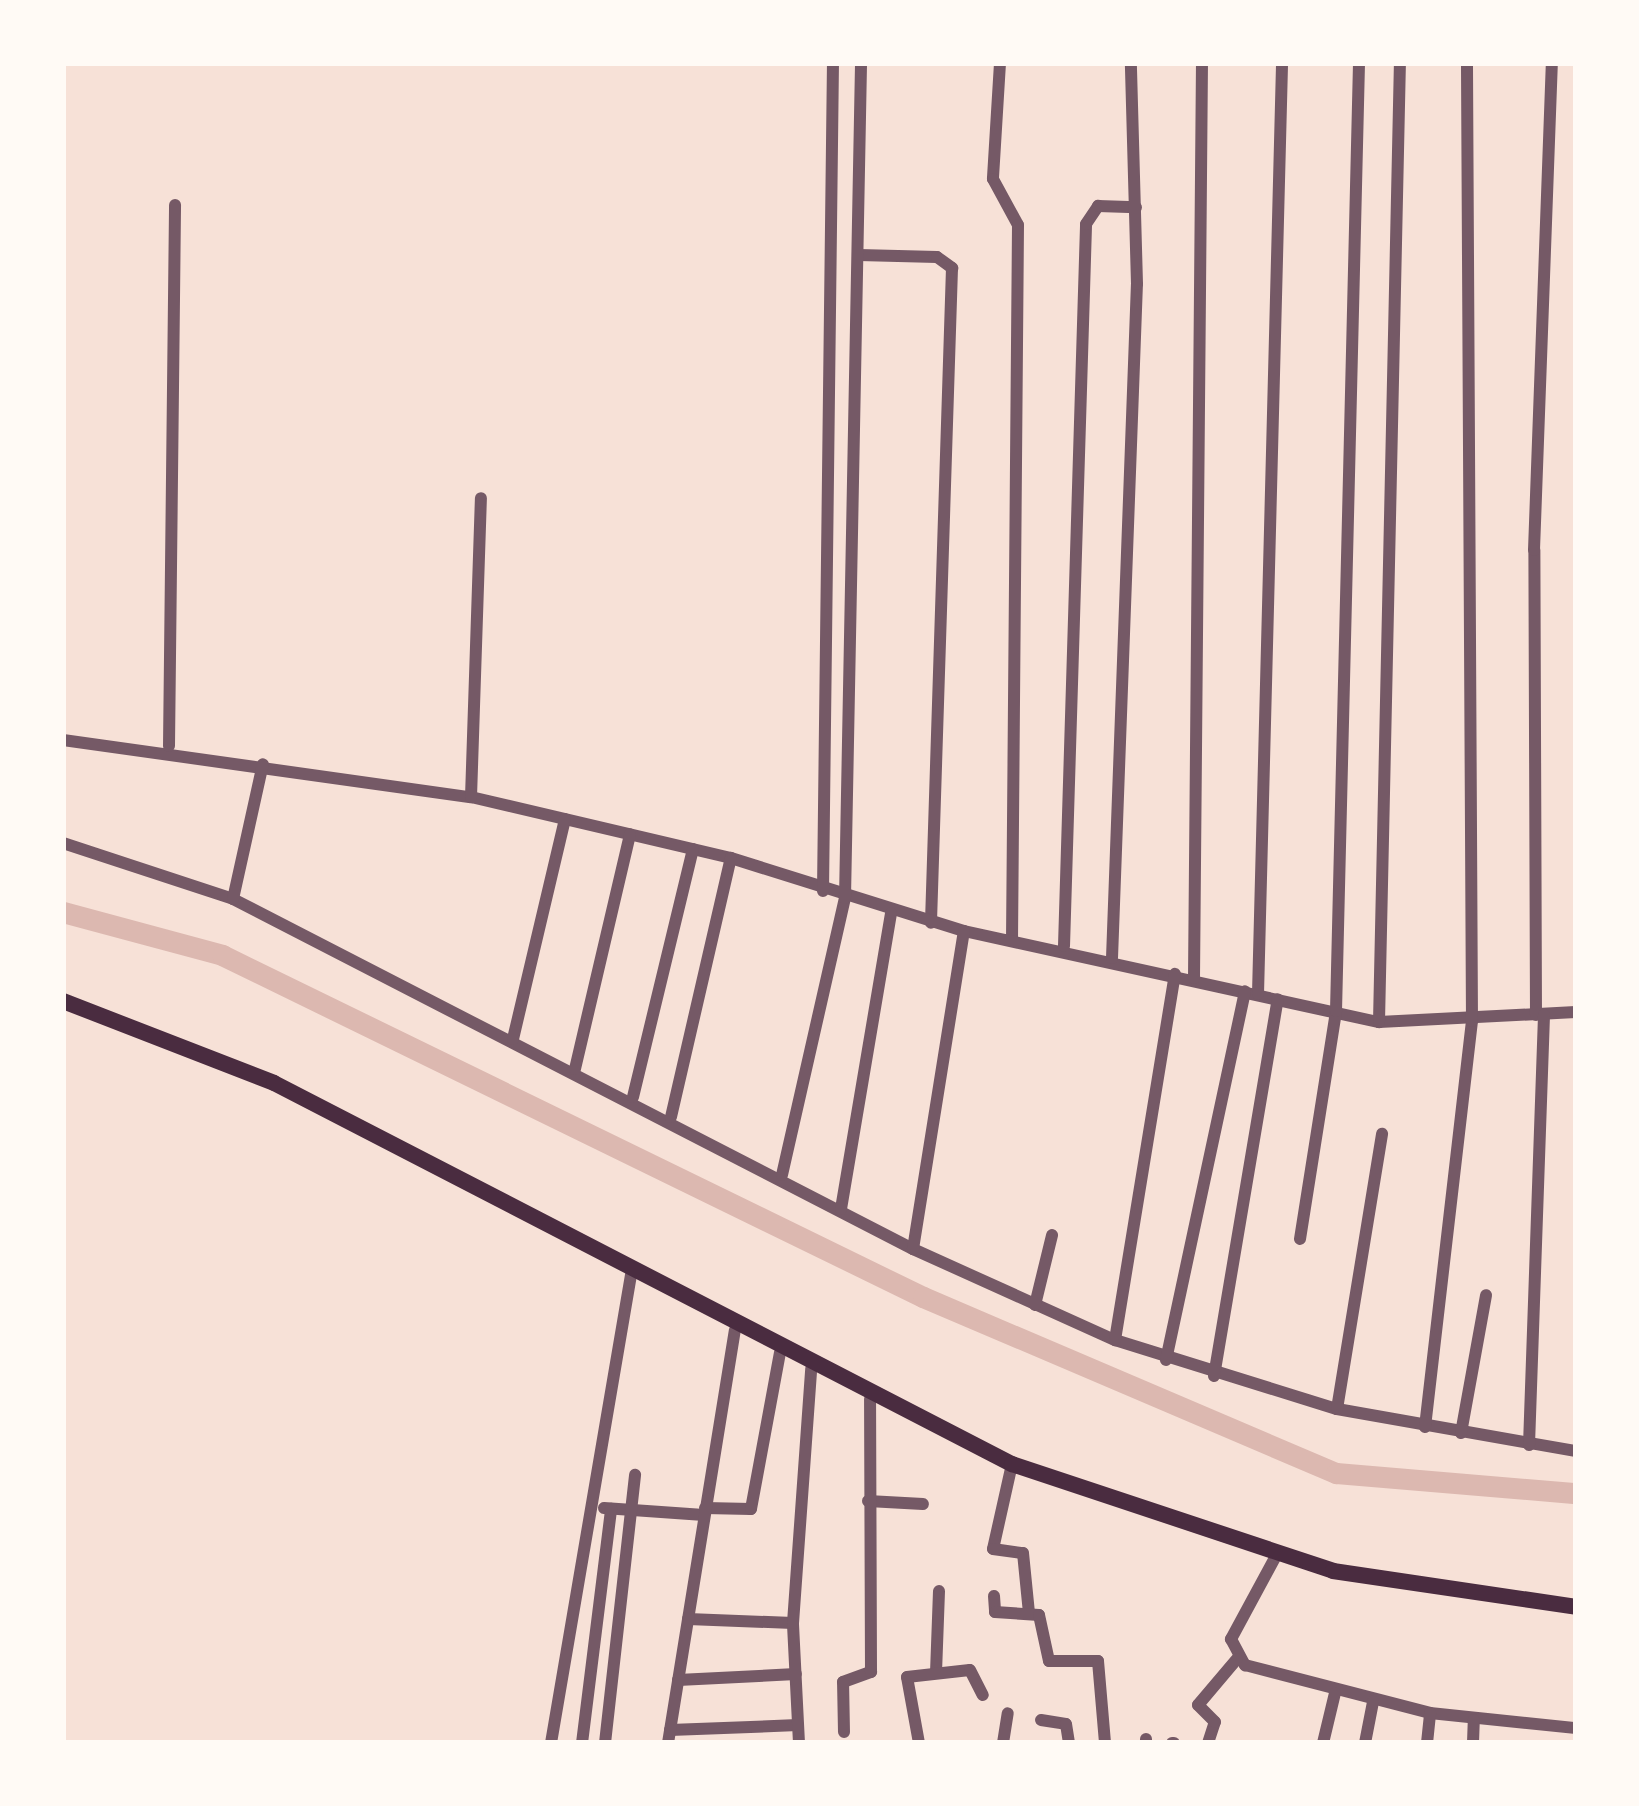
<!DOCTYPE html>
<html>
<head>
<meta charset="utf-8">
<style>
  body { margin:0 }
  #map { position:relative; width:1639px; height:1806px; overflow:hidden; background:#f7e1d7; font-family:"PT Sans Narrow",sans-serif }
  div>[style] { position:absolute }
  .canal>* { height:21px; margin:-10.5px; padding:0 10.5px; transform-origin:10.5px; border-radius:10.5px; background:#dcb8b0 }
  .minor>* { height:12px; margin:-6px; padding:0 6px; transform-origin:6px; border-radius:6px; background:#755966 }
  .secondary>* { height:16px; margin:-8px; padding:0 8px; transform-origin:8px; border-radius:8px; background:#4a2c40 }
  span { translate:-50% -50%; white-space:nowrap; text-align:center; line-height:1.15; -webkit-text-stroke:12px #fffaf5; paint-order:stroke }
  .frame { position:absolute; inset:0; border:66px solid #fffaf5; pointer-events:none }
</style>
</head>
<body>
<div id="map">
  <div class="canal">
    <div style="left:63px;top:912px;width:165px;rotate:15.1deg"></div>
    <div style="left:222px;top:955px;width:780px;rotate:26.01deg"></div>
    <div style="left:923px;top:1297px;width:449px;rotate:23.1deg"></div>
    <div style="left:1336px;top:1473px;width:241px;rotate:4.8deg"></div>
  </div>
  <div class="minor">
    <div style="left:1000px;top:63px;width:116px;rotate:93.5deg"></div>
    <div style="left:993px;top:179px;width:52px;rotate:61.5deg"></div>
    <div style="left:1018px;top:225px;width:713px;rotate:90.48deg"></div>
    <div style="left:859px;top:255px;width:78px;rotate:1.5deg"></div>
    <div style="left:937px;top:257px;width:19px;rotate:36deg"></div>
    <div style="left:952px;top:268px;width:655px;rotate:91.84deg"></div>
    <div style="left:63px;top:740px;width:412px;rotate:8deg"></div>
    <div style="left:471px;top:797px;width:267px;rotate:13.2deg"></div>
    <div style="left:731px;top:858px;width:244px;rotate:17.4deg"></div>
    <div style="left:964px;top:931px;width:425px;rotate:12.4deg"></div>
    <div style="left:1379px;top:1022px;width:197px;rotate:-2.9deg"></div>
    <div style="left:169px;top:746px;width:541px;rotate:-89.36deg"></div>
    <div style="left:471px;top:797px;width:299px;rotate:-88.1deg"></div>
    <div style="left:63px;top:843px;width:179px;rotate:18.2deg"></div>
    <div style="left:233px;top:899px;width:765px;rotate:27.24deg"></div>
    <div style="left:913px;top:1249px;width:222px;rotate:24.3deg"></div>
    <div style="left:1115px;top:1340px;width:232px;rotate:17.3deg"></div>
    <div style="left:1337px;top:1409px;width:243px;rotate:10deg"></div>
    <div style="left:823px;top:891px;width:828px;rotate:-89.31deg"></div>
    <div style="left:233px;top:899px;width:138px;rotate:-77.5deg"></div>
    <div style="left:1064px;top:946px;width:722px;rotate:-88.25deg"></div>
    <div style="left:1086px;top:224px;width:22px;rotate:-56deg"></div>
    <div style="left:1098px;top:206px;width:38px;rotate:2deg"></div>
    <div style="left:1112px;top:958px;width:674px;rotate:-87.88deg"></div>
    <div style="left:1137px;top:284px;width:221px;rotate:-91.6deg"></div>
    <div style="left:1194px;top:978px;width:915px;rotate:-89.5deg"></div>
    <div style="left:1258px;top:994px;width:931px;rotate:-88.52deg"></div>
    <div style="left:1536px;top:1015px;width:465px;rotate:-90.2deg"></div>
    <div style="left:1534px;top:550px;width:487px;rotate:-87.9deg"></div>
    <div style="left:1379px;top:1022px;width:959px;rotate:-88.75deg"></div>
    <div style="left:513px;top:1039px;width:226px;rotate:-76.7deg"></div>
    <div style="left:575px;top:1069px;width:241px;rotate:-76.8deg"></div>
    <div style="left:633px;top:1097px;width:255px;rotate:-76.4deg"></div>
    <div style="left:671px;top:1117px;width:266px;rotate:-77deg"></div>
    <div style="left:782px;top:1175px;width:284px;rotate:-77.2deg"></div>
    <div style="left:845px;top:898px;width:835px;rotate:-88.9deg"></div>
    <div style="left:841px;top:1209px;width:300px;rotate:-80.4deg"></div>
    <div style="left:1300px;top:1239px;width:231px;rotate:-81deg"></div>
    <div style="left:1336px;top:1011px;width:948px;rotate:-88.61deg"></div>
    <div style="left:913px;top:1249px;width:322px;rotate:-80.9deg"></div>
    <div style="left:1035px;top:1305px;width:72px;rotate:-76.3deg"></div>
    <div style="left:1115px;top:1340px;width:371px;rotate:-80.7deg"></div>
    <div style="left:1166px;top:1360px;width:377px;rotate:-77.9deg"></div>
    <div style="left:1214px;top:1376px;width:382px;rotate:-80.4deg"></div>
    <div style="left:1337px;top:1409px;width:279px;rotate:-80.7deg"></div>
    <div style="left:1425px;top:1427px;width:409px;rotate:-83.4deg"></div>
    <div style="left:1472px;top:1021px;width:958px;rotate:-90.3deg"></div>
    <div style="left:1461px;top:1433px;width:140px;rotate:-79.7deg"></div>
    <div style="left:1529px;top:1445px;width:430px;rotate:-88deg"></div>
    <div style="left:1012px;top:1464px;width:87px;rotate:102.6deg"></div>
    <div style="left:993px;top:1549px;width:30px;rotate:8deg"></div>
    <div style="left:1023px;top:1553px;width:60px;rotate:84.3deg"></div>
    <div style="left:868px;top:1501px;width:55px;rotate:3.1deg"></div>
    <div style="left:604px;top:1508px;width:100px;rotate:4deg"></div>
    <div style="left:705px;top:1508px;width:46px;rotate:1.2deg"></div>
    <div style="left:751px;top:1509px;width:159px;rotate:-79.5deg"></div>
    <div style="left:1277px;top:1554px;width:97px;rotate:118.4deg"></div>
    <div style="left:1231px;top:1639px;width:30px;rotate:62deg"></div>
    <div style="left:1245px;top:1665px;width:191px;rotate:14.5deg"></div>
    <div style="left:1430px;top:1713px;width:147px;rotate:5.9deg"></div>
    <div style="left:994px;top:1596px;width:16px;rotate:86deg"></div>
    <div style="left:995px;top:1612px;width:44px;rotate:3.9deg"></div>
    <div style="left:1039px;top:1615px;width:47px;rotate:77.7deg"></div>
    <div style="left:1049px;top:1661px;width:49px"></div>
    <div style="left:1098px;top:1661px;width:82px;rotate:85.1deg"></div>
    <div style="left:688px;top:1619px;width:105px;rotate:2.2deg"></div>
    <div style="left:936px;top:1673px;width:82px;rotate:-87.9deg"></div>
    <div style="left:678px;top:1680px;width:118px;rotate:-2.9deg"></div>
    <div style="left:1041px;top:1720px;width:25px;rotate:9deg"></div>
    <div style="left:1066px;top:1724px;width:19px;rotate:81deg"></div>
    <div style="left:670px;top:1730px;width:128px;rotate:-2.2deg"></div>
    <div style="left:844px;top:1732px;width:50px;rotate:-91.1deg"></div>
    <div style="left:843px;top:1682px;width:30px;rotate:-20deg"></div>
    <div style="left:871px;top:1672px;width:273px;rotate:-90.2deg"></div>
    <div style="left:551px;top:1743px;width:477px;rotate:-80.3deg"></div>
    <div style="left:582px;top:1743px;width:236px;rotate:-82.9deg"></div>
    <div style="left:605px;top:1743px;width:270px;rotate:-83.6deg"></div>
    <div style="left:668px;top:1743px;width:418px;rotate:-80.8deg"></div>
    <div style="left:799px;top:1743px;width:120px;rotate:-92.9deg"></div>
    <div style="left:793px;top:1623px;width:255px;rotate:-85.9deg"></div>
    <div style="left:919px;top:1743px;width:67px;rotate:-100.3deg"></div>
    <div style="left:907px;top:1677px;width:63px;rotate:-6.3deg"></div>
    <div style="left:970px;top:1670px;width:28px;rotate:63deg"></div>
    <div style="left:1003px;top:1743px;width:30px;rotate:-81deg"></div>
    <div style="left:1146px;top:1743px;width:4px;rotate:-90deg"></div>
    <div style="left:1172px;top:1743px;width:2px"></div>
    <div style="left:1208px;top:1743px;width:22px;rotate:-72deg"></div>
    <div style="left:1215px;top:1722px;width:24px;rotate:-135deg"></div>
    <div style="left:1198px;top:1705px;width:60px;rotate:-49.7deg"></div>
    <div style="left:1323px;top:1743px;width:51px;rotate:-76.5deg"></div>
    <div style="left:1365px;top:1743px;width:42px;rotate:-79deg"></div>
    <div style="left:1427px;top:1743px;width:30px;rotate:-84deg"></div>
    <div style="left:1473px;top:1743px;width:23px;rotate:-88deg"></div>
  </div>
  <div class="secondary">
    <div style="left:63px;top:1001px;width:226px;rotate:21.2deg"></div>
    <div style="left:274px;top:1083px;width:831px;rotate:27.31deg"></div>
    <div style="left:1012px;top:1464px;width:338px;rotate:18.4deg"></div>
    <div style="left:1333px;top:1571px;width:246px;rotate:8.4deg"></div>
  </div>
  <div class="frame"></div>
</div>
</body>
</html>
